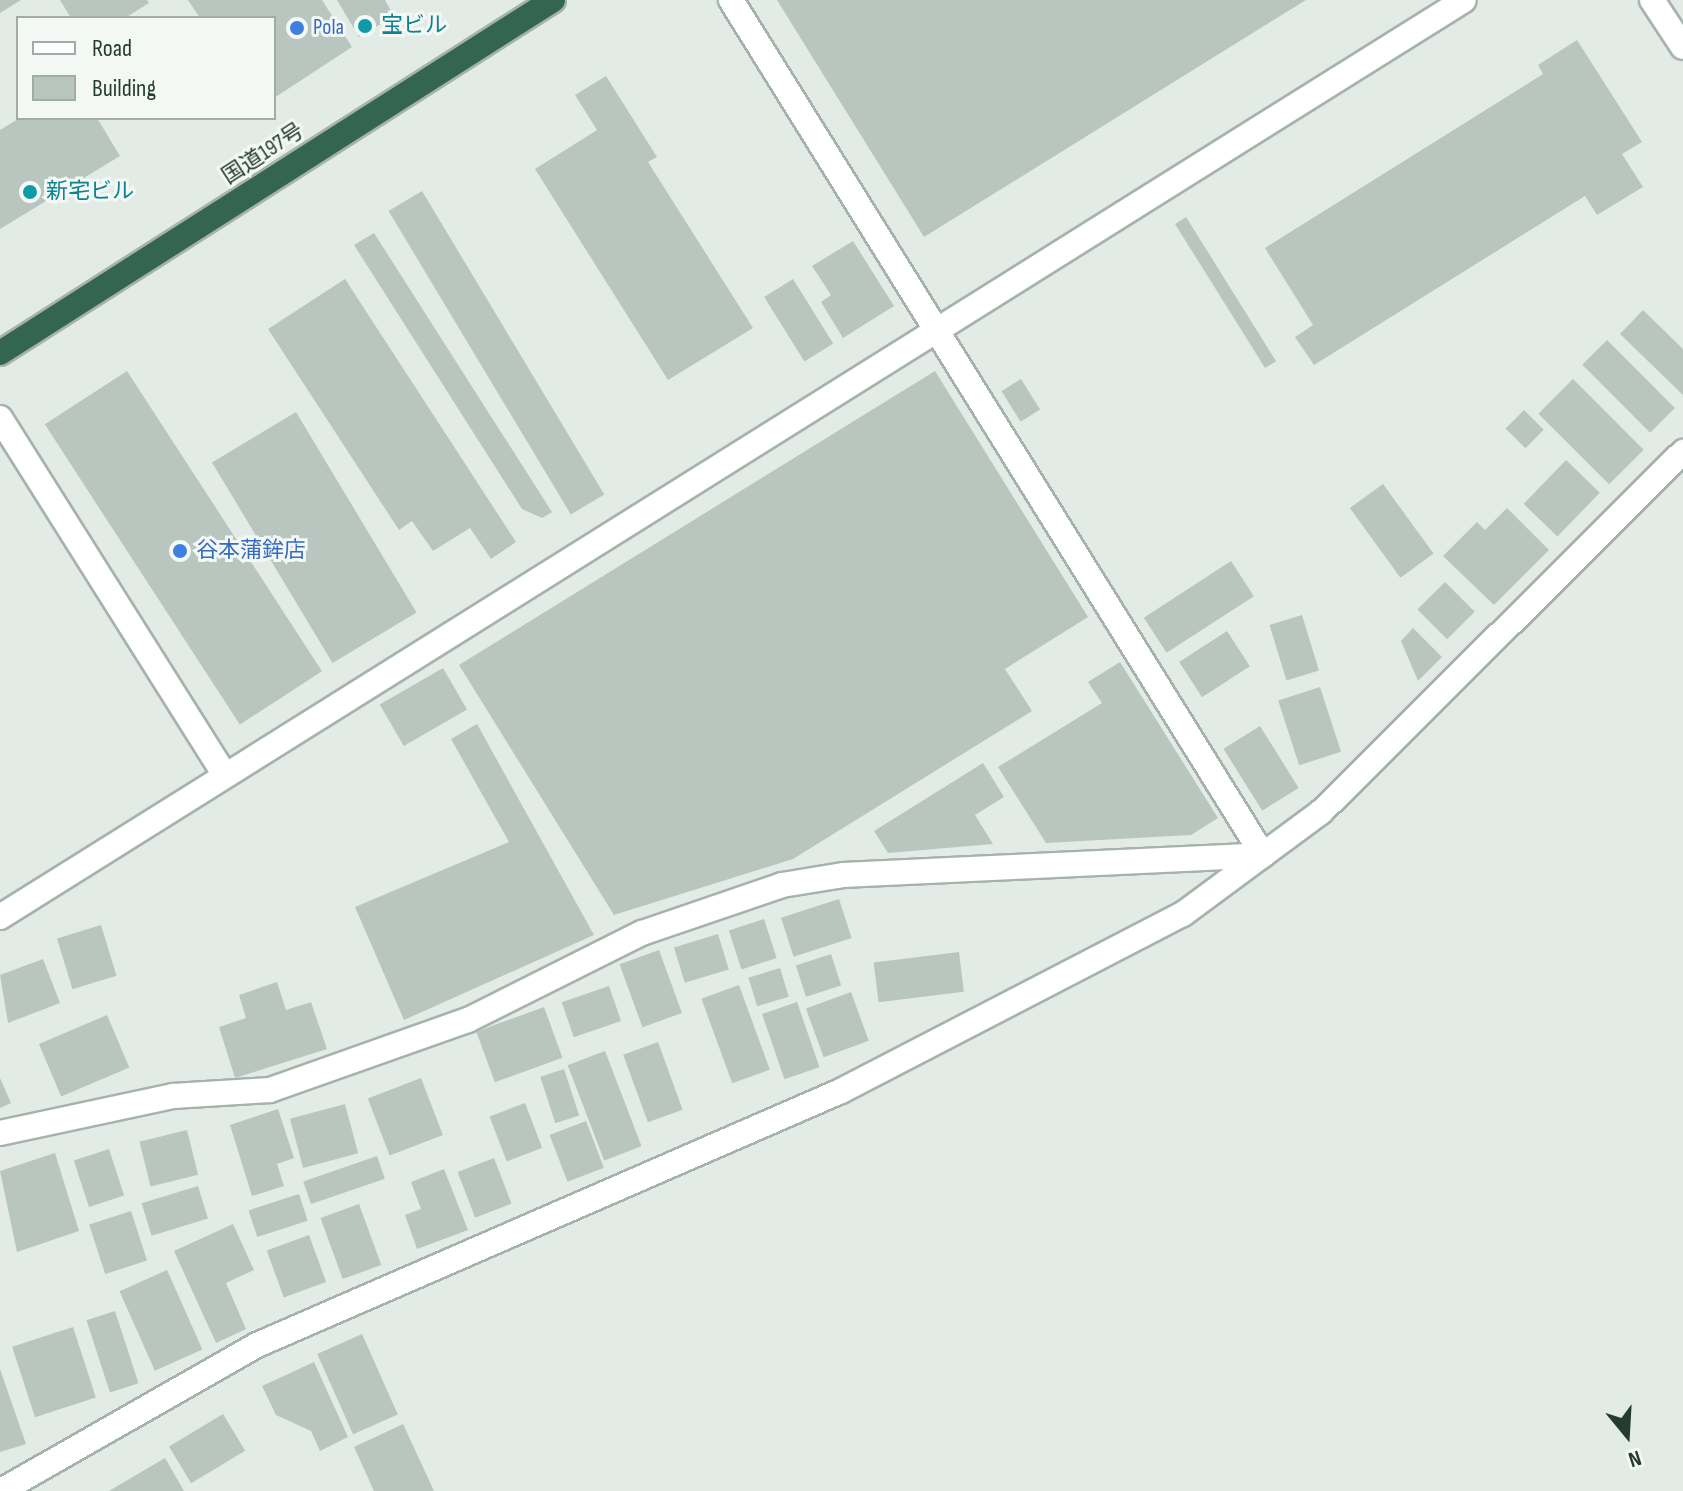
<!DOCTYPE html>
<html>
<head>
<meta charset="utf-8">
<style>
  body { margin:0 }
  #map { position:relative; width:1683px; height:1491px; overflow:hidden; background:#e3ebe6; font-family:"Sofia Sans Condensed","Noto Sans JP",sans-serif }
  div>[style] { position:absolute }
  .building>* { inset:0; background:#b9c6bf; transform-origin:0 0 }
  .roads { filter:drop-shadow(2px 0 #a6b3ac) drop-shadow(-2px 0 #a6b3ac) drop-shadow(0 2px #a6b3ac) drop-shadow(0 -2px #a6b3ac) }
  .street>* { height:24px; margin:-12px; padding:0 12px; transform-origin:12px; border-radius:12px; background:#fff }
  .highway>* { height:24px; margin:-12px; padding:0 12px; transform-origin:12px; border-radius:12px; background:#346452 }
  .dots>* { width:22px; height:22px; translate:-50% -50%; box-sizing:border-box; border:4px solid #f3f8f5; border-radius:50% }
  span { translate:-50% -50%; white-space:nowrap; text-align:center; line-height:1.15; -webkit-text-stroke:6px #f3f8f5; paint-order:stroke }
  .culture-label { font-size:22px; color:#0d838f }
  .left { translate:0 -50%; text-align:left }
  .shop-label { font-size:22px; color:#366cbe }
  .street-label { font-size:22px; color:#253b31 }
  .legend { position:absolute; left:16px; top:16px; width:260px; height:104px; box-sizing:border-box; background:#f3f8f5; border:2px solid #a1aca7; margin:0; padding:10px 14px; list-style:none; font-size:24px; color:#253b31 }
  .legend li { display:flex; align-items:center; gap:16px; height:40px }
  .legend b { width:40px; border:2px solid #a1aca7 }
  .north { position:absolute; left:1587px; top:1395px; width:80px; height:80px; -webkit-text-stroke:6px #f3f8f5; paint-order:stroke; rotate:162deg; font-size:22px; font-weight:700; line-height:32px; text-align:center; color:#253b31 }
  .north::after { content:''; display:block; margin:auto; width:28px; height:36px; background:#253b31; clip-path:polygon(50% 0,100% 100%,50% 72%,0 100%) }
</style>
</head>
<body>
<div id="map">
  <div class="building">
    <div style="clip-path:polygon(0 0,21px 0,0 13px)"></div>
    <div style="clip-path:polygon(60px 0,147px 0,149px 3px,125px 18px,71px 18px)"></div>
    <div style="clip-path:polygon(188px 0,322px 0,352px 47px,274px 98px,274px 18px,200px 18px)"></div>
    <div style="clip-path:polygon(337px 0,385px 0,394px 16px,359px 37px)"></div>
    <div style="clip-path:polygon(777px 0,1306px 0,924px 237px)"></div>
    <div style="clip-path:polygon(1577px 40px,1642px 142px,1622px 154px,1643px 187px,1597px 215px,1585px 196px,1314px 365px,1295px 337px,1313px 325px,1265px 248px,1543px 74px,1538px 65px)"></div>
    <div style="clip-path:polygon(606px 76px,657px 157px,648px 162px,753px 328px,668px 380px,535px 169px,597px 130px,575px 95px)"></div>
    <div style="clip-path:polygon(20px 118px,97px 118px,120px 156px,0 229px,0 130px)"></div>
    <div style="left:422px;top:191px;width:354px;height:39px;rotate:59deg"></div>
    <div style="left:1186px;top:217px;width:170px;height:13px;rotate:58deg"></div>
    <div style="clip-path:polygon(374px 233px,552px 512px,542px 518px,522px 509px,354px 245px)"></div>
    <div style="clip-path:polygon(853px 241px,894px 306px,843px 338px,821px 302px,831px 295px,812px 266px)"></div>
    <div style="clip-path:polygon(345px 279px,516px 542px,491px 559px,470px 528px,433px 551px,412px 521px,399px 530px,268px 329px)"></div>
    <div style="left:793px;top:279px;width:76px;height:34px;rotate:58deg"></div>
    <div style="clip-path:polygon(1643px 310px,1683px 349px,1683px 395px,1620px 334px)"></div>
    <div style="left:1607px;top:340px;width:96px;height:35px;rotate:45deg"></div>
    <div style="left:127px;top:371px;width:358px;height:98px;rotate:57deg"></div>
    <div style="clip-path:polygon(935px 371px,1088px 617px,1005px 669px,1032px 711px,793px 859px,614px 915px,459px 665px)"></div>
    <div style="left:1021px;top:379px;width:36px;height:23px;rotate:58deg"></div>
    <div style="left:1573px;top:379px;width:100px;height:49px;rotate:45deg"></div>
    <div style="left:1524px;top:410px;width:28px;height:26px;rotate:45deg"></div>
    <div style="left:296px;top:412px;width:234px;height:98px;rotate:59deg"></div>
    <div style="left:1566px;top:460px;width:47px;height:61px;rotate:44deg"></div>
    <div style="left:1383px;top:484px;width:86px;height:41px;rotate:54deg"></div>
    <div style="clip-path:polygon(1507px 508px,1549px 550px,1494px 605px,1443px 556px,1477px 522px,1485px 530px)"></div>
    <div style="left:1231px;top:561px;width:42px;height:104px;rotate:57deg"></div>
    <div style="left:1445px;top:582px;width:42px;height:39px;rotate:45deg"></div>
    <div style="left:1302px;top:615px;width:58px;height:34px;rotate:73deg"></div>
    <div style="clip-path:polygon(1413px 628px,1442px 657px,1418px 681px,1401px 641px)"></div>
    <div style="left:1227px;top:631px;width:42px;height:57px;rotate:57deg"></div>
    <div style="clip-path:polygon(1120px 662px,1218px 818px,1191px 835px,1046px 843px,998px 767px,1102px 703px,1088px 682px)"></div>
    <div style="left:443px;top:668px;width:48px;height:73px;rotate:60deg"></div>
    <div style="left:1320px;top:687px;width:68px;height:44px;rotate:72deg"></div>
    <div style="clip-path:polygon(477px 724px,594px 935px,404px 1020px,355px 907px,509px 842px,451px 739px)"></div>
    <div style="left:1260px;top:726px;width:73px;height:43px;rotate:58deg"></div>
    <div style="clip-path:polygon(983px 763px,1004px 797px,975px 815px,993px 844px,888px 853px,874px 831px)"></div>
    <div style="left:839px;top:899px;width:41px;height:61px;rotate:72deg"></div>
    <div style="left:764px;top:919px;width:41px;height:37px;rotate:72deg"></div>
    <div style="left:101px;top:925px;width:53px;height:46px;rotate:73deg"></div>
    <div style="left:718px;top:934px;width:37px;height:46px;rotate:73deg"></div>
    <div style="left:659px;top:950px;width:67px;height:42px;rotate:70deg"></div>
    <div style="left:959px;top:952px;width:40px;height:86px;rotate:83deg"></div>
    <div style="left:831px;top:954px;width:33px;height:37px;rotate:72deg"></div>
    <div style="clip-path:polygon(43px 959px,60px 1003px,8px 1023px,0 975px)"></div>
    <div style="left:780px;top:968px;width:30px;height:33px;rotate:73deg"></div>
    <div style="clip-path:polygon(277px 982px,286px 1010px,311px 1002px,327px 1049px,235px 1078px,219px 1027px,246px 1018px,239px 995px)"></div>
    <div style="left:739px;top:985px;width:90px;height:40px;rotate:70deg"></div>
    <div style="left:609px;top:986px;width:37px;height:50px;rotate:71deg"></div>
    <div style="left:851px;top:992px;width:52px;height:48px;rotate:70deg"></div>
    <div style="left:797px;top:1002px;width:69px;height:37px;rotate:71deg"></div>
    <div style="left:544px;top:1007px;width:54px;height:72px;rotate:70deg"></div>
    <div style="left:107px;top:1015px;width:57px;height:74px;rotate:67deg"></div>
    <div style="left:658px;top:1042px;width:72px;height:37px;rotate:70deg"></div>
    <div style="left:605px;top:1051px;width:102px;height:40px;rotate:69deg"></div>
    <div style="left:564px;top:1069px;width:49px;height:25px;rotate:72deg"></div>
    <div style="clip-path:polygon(0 1078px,11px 1103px,0 1108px)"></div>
    <div style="left:421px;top:1078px;width:61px;height:57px;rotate:69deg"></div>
    <div style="left:525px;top:1103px;width:48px;height:38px;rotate:69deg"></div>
    <div style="left:345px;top:1104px;width:51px;height:57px;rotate:75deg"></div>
    <div style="clip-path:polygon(278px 1109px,294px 1158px,277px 1164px,284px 1186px,252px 1196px,230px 1125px)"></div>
    <div style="left:586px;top:1121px;width:50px;height:39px;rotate:69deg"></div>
    <div style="left:187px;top:1130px;width:46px;height:49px;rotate:76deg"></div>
    <div style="left:109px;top:1149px;width:49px;height:37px;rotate:72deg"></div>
    <div style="clip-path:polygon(55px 1153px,79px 1231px,17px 1252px,0 1171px)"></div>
    <div style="left:377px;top:1156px;width:24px;height:78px;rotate:71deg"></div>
    <div style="left:494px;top:1158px;width:49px;height:39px;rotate:69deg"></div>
    <div style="clip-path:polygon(444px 1169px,468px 1230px,417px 1249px,405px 1215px,421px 1209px,411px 1182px)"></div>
    <div style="left:198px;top:1186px;width:34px;height:59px;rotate:73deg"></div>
    <div style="left:299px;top:1194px;width:28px;height:53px;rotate:72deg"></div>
    <div style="left:359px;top:1204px;width:65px;height:41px;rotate:70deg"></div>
    <div style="left:131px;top:1211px;width:52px;height:44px;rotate:72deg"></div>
    <div style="clip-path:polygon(233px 1224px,254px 1270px,226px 1283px,246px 1329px,216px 1343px,174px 1251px)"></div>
    <div style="left:309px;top:1235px;width:50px;height:45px;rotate:70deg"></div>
    <div style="left:167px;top:1270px;width:87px;height:52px;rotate:66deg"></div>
    <div style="left:115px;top:1311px;width:76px;height:30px;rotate:72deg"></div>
    <div style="left:73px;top:1327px;width:74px;height:64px;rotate:72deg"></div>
    <div style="left:362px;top:1334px;width:88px;height:49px;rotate:66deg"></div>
    <div style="clip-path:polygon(314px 1362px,348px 1437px,320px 1451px,311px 1431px,276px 1415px,262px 1386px)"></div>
    <div style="clip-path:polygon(0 1369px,26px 1444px,0 1452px)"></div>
    <div style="left:223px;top:1414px;width:43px;height:63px;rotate:59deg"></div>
    <div style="clip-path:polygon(403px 1424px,434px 1491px,374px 1491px,354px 1447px)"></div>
    <div style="clip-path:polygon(165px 1458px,184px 1491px,109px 1491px)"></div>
  </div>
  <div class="roads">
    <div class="street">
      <div style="left:731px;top:0;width:1007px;rotate:58.11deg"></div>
      <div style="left:1652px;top:0;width:56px;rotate:56.6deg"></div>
      <div style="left:0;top:418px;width:422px;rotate:57.8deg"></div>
      <div style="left:0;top:917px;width:1727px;rotate:-32.06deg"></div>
      <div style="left:0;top:1133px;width:177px;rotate:-12.1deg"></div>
      <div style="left:173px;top:1096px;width:97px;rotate:-3.5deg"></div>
      <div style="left:270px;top:1090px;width:210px;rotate:-19.5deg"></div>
      <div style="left:468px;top:1020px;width:195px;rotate:-26.6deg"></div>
      <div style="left:642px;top:933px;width:148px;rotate:-18.9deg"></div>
      <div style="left:782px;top:885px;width:63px;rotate:-9.2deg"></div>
      <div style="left:844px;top:875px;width:419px;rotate:-2.7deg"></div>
      <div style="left:1px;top:1491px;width:295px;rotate:-29.7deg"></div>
      <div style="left:257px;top:1345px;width:637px;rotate:-23.51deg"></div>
      <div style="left:841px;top:1091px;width:385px;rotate:-27.4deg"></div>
      <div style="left:1183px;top:914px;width:172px;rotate:-36.5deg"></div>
      <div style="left:1321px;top:812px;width:511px;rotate:-44.84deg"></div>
    </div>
    <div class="highway">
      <div style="left:0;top:353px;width:656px;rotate:-32.55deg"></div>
    </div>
  </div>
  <div class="dots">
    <div style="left:365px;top:26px;background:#0f9aa8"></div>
    <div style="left:297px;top:28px;background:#3f7fe0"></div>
    <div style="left:30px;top:192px;background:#0f9aa8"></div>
    <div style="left:180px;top:551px;background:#3f7fe0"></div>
  </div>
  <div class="culture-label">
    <span class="left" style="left:381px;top:26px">宝ビル</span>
    <span class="left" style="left:46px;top:192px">新宅ビル</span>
  </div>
  <div class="shop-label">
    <span class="left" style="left:313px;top:28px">Pola</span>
    <span class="left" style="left:196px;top:551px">谷本蒲鉾店</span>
  </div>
  <div class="street-label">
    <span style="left:263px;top:154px;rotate:-33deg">国道197号</span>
  </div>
  <ul class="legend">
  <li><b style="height:10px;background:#fff"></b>Road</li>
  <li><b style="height:22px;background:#b9c6bf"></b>Building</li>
  </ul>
  <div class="north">N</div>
</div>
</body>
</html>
